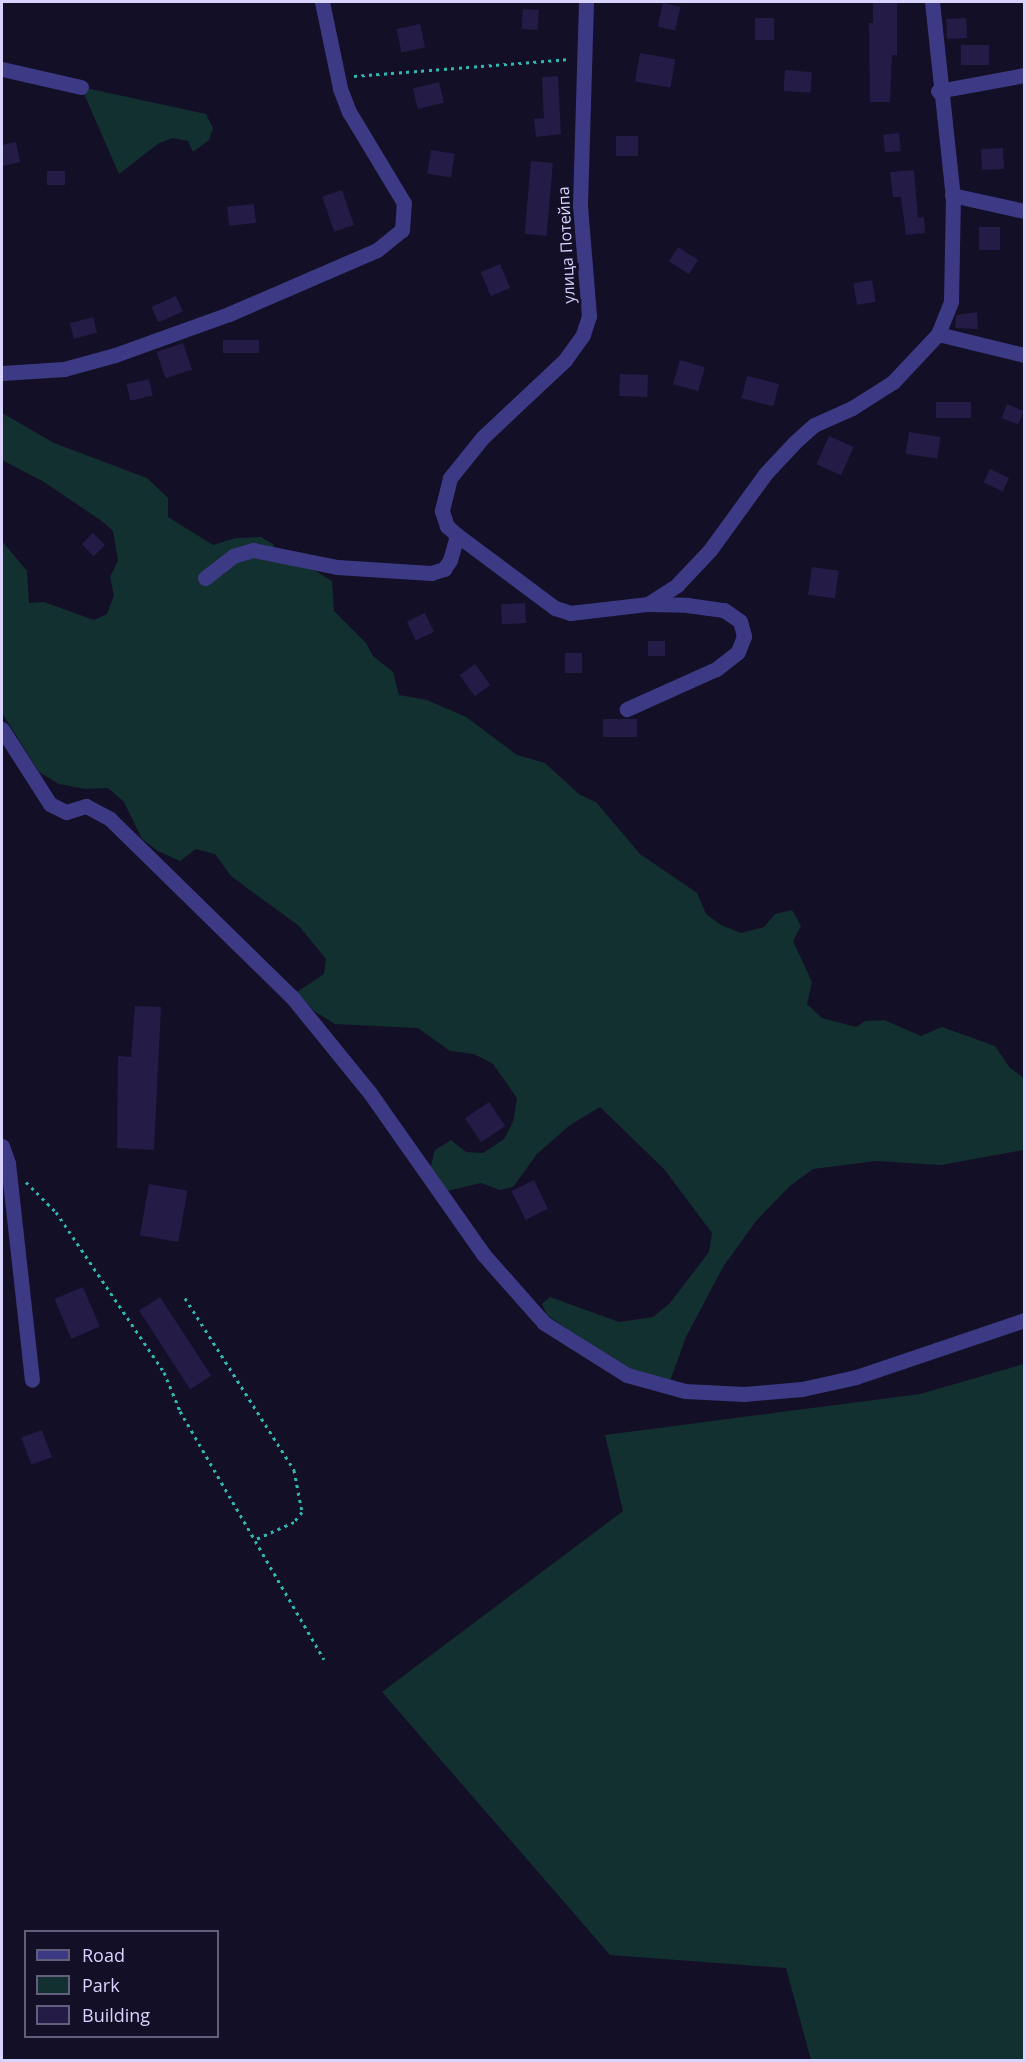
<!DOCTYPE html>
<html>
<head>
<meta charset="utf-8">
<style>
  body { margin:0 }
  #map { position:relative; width:1026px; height:2062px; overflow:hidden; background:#130f26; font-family:"Open Sans",sans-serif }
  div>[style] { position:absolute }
  .green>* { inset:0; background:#12302f }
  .building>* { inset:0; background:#241b47; transform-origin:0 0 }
  .path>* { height:3px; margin-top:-1.5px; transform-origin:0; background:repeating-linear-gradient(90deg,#2fb8b0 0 3px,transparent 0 7.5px) }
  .street>* { height:15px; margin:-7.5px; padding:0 7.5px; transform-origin:7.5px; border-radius:7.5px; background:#3d3a85 }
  span { translate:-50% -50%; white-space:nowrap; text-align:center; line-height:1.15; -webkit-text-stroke:6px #130f26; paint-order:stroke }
  .street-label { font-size:16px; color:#d9d4ff }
  .frame { position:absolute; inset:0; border:3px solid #d9d4ff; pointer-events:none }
  .legend { position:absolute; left:24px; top:1930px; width:195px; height:108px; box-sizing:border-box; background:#130f26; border:2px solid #625e7d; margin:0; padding:8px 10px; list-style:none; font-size:18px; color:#d9d4ff }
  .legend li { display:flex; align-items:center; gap:12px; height:30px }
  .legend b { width:30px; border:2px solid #625e7d }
</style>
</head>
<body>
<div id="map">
  <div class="green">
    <div style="clip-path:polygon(81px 87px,206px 114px,213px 128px,209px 140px,193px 152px,188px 141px,173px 138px,159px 143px,119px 174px)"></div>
    <div style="clip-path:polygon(2px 413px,54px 443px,147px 478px,168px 498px,168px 517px,213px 545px,236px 538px,261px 537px,273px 544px,280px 560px,314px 570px,332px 581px,334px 611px,366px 643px,373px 656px,393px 672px,399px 695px,427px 700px,466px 717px,517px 755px,545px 763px,580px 795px,596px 802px,640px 854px,697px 893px,706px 914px,721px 925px,741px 933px,764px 927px,775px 914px,792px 910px,801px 926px,793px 941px,812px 982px,807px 1004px,822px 1018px,856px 1027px,865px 1021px,884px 1020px,921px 1036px,942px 1027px,995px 1046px,1010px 1068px,1024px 1078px,1024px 1150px,941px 1165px,876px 1161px,813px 1169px,790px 1186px,756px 1221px,723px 1267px,686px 1337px,669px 1384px,622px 1368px,547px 1315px,542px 1304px,550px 1297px,619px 1322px,653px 1317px,670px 1303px,709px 1252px,712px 1233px,664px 1169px,600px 1107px,570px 1125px,537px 1154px,513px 1187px,500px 1190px,481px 1183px,447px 1191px,430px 1169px,435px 1150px,451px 1140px,466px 1152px,483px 1153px,504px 1139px,513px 1122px,517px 1098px,493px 1064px,474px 1054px,450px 1051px,418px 1028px,335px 1024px,314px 1011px,297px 992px,324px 974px,326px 959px,299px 926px,231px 876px,215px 854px,196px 849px,180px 861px,158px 851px,142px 839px,124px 802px,108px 788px,85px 789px,59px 784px,39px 772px,2px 713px,2px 541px,27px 571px,29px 603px,44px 602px,94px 620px,107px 614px,114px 595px,110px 577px,118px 561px,113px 531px,103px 522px,44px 482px,2px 460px)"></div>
    <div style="clip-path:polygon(1024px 1364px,1024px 2060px,811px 2060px,786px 1968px,610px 1955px,382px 1692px,623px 1511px,605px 1435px,920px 1394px)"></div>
  </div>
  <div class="building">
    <div style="clip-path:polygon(873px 2px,897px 2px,897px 55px,892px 55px,890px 102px,870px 102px,869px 23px,873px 23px)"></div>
    <div style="left:663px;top:3px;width:18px;height:24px;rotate:13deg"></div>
    <div style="left:523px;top:9px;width:16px;height:20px;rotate:4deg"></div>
    <div style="left:755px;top:18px;width:19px;height:22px"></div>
    <div style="left:966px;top:18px;width:20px;height:20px;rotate:87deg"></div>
    <div style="left:420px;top:24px;width:24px;height:24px;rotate:78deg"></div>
    <div style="left:961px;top:45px;width:28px;height:20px"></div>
    <div style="left:640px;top:53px;width:36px;height:29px;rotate:10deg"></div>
    <div style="left:785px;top:70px;width:27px;height:21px;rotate:4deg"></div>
    <div style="clip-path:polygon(558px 76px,561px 134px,536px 137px,534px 119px,544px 118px,542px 77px)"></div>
    <div style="left:439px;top:82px;width:21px;height:27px;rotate:76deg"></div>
    <div style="left:899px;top:133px;width:18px;height:16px;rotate:84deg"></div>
    <div style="left:638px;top:136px;width:20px;height:22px;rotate:90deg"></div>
    <div style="clip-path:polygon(16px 142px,20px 162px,2px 166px,2px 145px)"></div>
    <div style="left:1003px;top:148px;width:21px;height:22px;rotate:87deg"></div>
    <div style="left:431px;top:150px;width:24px;height:24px;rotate:9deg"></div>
    <div style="left:531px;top:161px;width:22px;height:73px;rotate:5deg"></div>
    <div style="clip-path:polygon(914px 170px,918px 218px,924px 217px,925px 233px,906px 235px,901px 197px,893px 197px,890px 172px)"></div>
    <div style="left:47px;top:171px;width:18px;height:14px"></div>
    <div style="left:342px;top:190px;width:37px;height:21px;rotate:71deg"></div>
    <div style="left:254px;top:204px;width:19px;height:27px;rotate:84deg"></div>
    <div style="left:979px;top:227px;width:21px;height:23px"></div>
    <div style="left:678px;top:247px;width:24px;height:17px;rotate:33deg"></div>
    <div style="left:500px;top:264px;width:26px;height:21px;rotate:67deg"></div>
    <div style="left:872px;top:280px;width:22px;height:19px;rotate:80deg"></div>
    <div style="left:176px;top:296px;width:17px;height:27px;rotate:66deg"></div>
    <div style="clip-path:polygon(977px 312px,978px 329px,955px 328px,956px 315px)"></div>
    <div style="left:93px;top:317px;width:16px;height:24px;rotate:75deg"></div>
    <div style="left:223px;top:340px;width:36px;height:13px"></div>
    <div style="left:183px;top:343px;width:28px;height:28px;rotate:71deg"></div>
    <div style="left:680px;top:360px;width:26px;height:25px;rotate:16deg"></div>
    <div style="left:620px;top:374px;width:28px;height:22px;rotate:2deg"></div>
    <div style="left:747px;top:376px;width:33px;height:23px;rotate:14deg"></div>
    <div style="left:149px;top:379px;width:17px;height:23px;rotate:77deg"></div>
    <div style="left:971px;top:402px;width:16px;height:35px;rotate:90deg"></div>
    <div style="left:1007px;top:404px;width:18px;height:15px;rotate:22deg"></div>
    <div style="left:909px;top:432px;width:32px;height:22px;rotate:9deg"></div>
    <div style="left:829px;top:436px;width:27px;height:31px;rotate:24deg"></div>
    <div style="left:990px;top:469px;width:21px;height:15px;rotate:25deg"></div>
    <div style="left:93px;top:533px;width:17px;height:16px;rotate:45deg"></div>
    <div style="left:812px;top:567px;width:27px;height:28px;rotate:8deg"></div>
    <div style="left:525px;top:603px;width:20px;height:24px;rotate:87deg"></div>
    <div style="left:425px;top:613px;width:21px;height:20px;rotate:65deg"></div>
    <div style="left:665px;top:641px;width:15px;height:17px;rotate:90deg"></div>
    <div style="left:565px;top:653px;width:17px;height:20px"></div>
    <div style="left:475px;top:664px;width:26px;height:19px;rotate:54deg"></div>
    <div style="left:603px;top:719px;width:34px;height:18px"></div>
    <div style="clip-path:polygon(135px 1006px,161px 1007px,154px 1150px,117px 1148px,118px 1056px,131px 1057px)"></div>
    <div style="left:489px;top:1102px;width:29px;height:29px;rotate:56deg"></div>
    <div style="left:534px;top:1180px;width:32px;height:25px;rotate:64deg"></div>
    <div style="left:149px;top:1184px;width:39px;height:52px;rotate:10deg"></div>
    <div style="left:83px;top:1287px;width:43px;height:31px;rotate:67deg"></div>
    <div style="left:160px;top:1297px;width:94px;height:25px;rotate:57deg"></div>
    <div style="left:42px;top:1430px;width:29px;height:22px;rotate:70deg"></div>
  </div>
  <div class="path">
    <div style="left:354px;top:76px;width:216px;rotate:-4.5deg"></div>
    <div style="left:26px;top:1182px;width:42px;rotate:45deg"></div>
    <div style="left:56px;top:1212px;width:193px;rotate:56deg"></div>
    <div style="left:164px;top:1372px;width:42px;rotate:67.7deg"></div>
    <div style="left:180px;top:1411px;width:287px;rotate:59.9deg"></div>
    <div style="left:185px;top:1298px;width:204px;rotate:57.6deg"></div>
    <div style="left:294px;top:1470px;width:43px;rotate:79.2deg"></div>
    <div style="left:302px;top:1512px;width:13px;rotate:129deg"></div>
    <div style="left:294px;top:1522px;width:44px;rotate:155.8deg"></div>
  </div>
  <div class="street">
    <div style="left:586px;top:2px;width:204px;rotate:91.7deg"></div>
    <div style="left:580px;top:206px;width:110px;rotate:85.3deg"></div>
    <div style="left:589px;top:316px;width:20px;rotate:108deg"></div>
    <div style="left:583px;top:335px;width:31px;rotate:126deg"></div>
    <div style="left:565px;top:360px;width:112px;rotate:136.8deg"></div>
    <div style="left:483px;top:437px;width:53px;rotate:128.8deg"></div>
    <div style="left:450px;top:478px;width:34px;rotate:104deg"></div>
    <div style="left:442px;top:511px;width:16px;rotate:72deg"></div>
    <div style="left:447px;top:526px;width:13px;rotate:42deg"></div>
    <div style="left:457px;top:535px;width:122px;rotate:36.7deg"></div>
    <div style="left:555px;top:608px;width:16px;rotate:18deg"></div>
    <div style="left:570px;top:613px;width:79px;rotate:-6.6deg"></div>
    <div style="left:648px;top:604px;width:39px;rotate:1deg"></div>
    <div style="left:687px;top:605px;width:37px;rotate:8deg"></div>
    <div style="left:724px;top:610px;width:19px;rotate:35deg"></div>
    <div style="left:740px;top:621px;width:16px;rotate:75deg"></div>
    <div style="left:744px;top:636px;width:17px;rotate:111deg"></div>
    <div style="left:738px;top:652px;width:28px;rotate:142deg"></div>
    <div style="left:716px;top:669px;width:98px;rotate:155.8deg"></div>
    <div style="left:2px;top:69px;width:81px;rotate:12.8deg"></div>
    <div style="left:938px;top:91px;width:87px;rotate:-10.5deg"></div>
    <div style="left:952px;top:195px;width:74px;rotate:12.5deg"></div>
    <div style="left:938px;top:334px;width:89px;rotate:13.7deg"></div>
    <div style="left:2px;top:373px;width:62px;rotate:-3.7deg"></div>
    <div style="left:64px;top:369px;width:53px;rotate:-15.4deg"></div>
    <div style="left:115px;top:355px;width:121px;rotate:-19.8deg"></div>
    <div style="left:229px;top:314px;width:161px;rotate:-23.4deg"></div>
    <div style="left:377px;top:250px;width:32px;rotate:-39deg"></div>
    <div style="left:402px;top:230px;width:27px;rotate:-86deg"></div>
    <div style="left:404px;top:203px;width:106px;rotate:-121.1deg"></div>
    <div style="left:349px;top:112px;width:26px;rotate:-111deg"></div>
    <div style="left:340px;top:88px;width:88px;rotate:-101.8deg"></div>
    <div style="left:205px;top:578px;width:36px;rotate:-38deg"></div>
    <div style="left:233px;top:556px;width:21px;rotate:-17deg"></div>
    <div style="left:253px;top:550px;width:86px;rotate:11.4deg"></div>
    <div style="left:337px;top:567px;width:94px;rotate:3.7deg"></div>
    <div style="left:431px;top:573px;width:14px;rotate:-17deg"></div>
    <div style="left:444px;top:569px;width:11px;rotate:-56deg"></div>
    <div style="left:450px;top:560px;width:26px;rotate:-74deg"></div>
    <div style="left:648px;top:604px;width:35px;rotate:-33deg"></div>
    <div style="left:677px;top:585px;width:48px;rotate:-46.7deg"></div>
    <div style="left:710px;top:550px;width:95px;rotate:-54deg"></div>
    <div style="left:766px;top:473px;width:42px;rotate:-46.9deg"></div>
    <div style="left:795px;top:442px;width:25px;rotate:-42deg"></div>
    <div style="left:814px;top:425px;width:42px;rotate:-24.1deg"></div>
    <div style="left:852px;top:408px;width:49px;rotate:-32.4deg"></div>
    <div style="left:893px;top:382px;width:66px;rotate:-46.8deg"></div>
    <div style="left:938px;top:334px;width:35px;rotate:-68deg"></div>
    <div style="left:951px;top:301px;width:103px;rotate:-88.9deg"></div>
    <div style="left:953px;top:198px;width:197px;rotate:-96.1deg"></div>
    <div style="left:2px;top:729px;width:89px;rotate:57.4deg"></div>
    <div style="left:50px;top:804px;width:18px;rotate:27deg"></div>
    <div style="left:66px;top:812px;width:21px;rotate:-17deg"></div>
    <div style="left:86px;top:806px;width:27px;rotate:28deg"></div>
    <div style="left:110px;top:819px;width:255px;rotate:44.4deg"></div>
    <div style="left:292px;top:997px;width:124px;rotate:50.9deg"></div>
    <div style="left:370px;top:1093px;width:197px;rotate:54.9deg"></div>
    <div style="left:483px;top:1254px;width:92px;rotate:48.5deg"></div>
    <div style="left:544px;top:1323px;width:98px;rotate:32.1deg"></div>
    <div style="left:627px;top:1375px;width:60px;rotate:15.4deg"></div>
    <div style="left:685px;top:1391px;width:59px;rotate:2.9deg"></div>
    <div style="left:744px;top:1394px;width:58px;rotate:-4.9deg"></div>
    <div style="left:802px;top:1389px;width:55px;rotate:-12.5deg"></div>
    <div style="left:856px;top:1377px;width:177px;rotate:-18.7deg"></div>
    <div style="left:2px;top:1146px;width:18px;rotate:71deg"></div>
    <div style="left:8px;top:1163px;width:218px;rotate:83.7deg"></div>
  </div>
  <div class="street-label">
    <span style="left:566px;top:245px;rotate:-93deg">улица Потейпа</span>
  </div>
  <div class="frame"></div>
  <ul class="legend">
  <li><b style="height:8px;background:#3d3a85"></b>Road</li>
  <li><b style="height:16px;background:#12302f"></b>Park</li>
  <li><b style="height:16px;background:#241b47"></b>Building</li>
  </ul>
</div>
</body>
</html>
